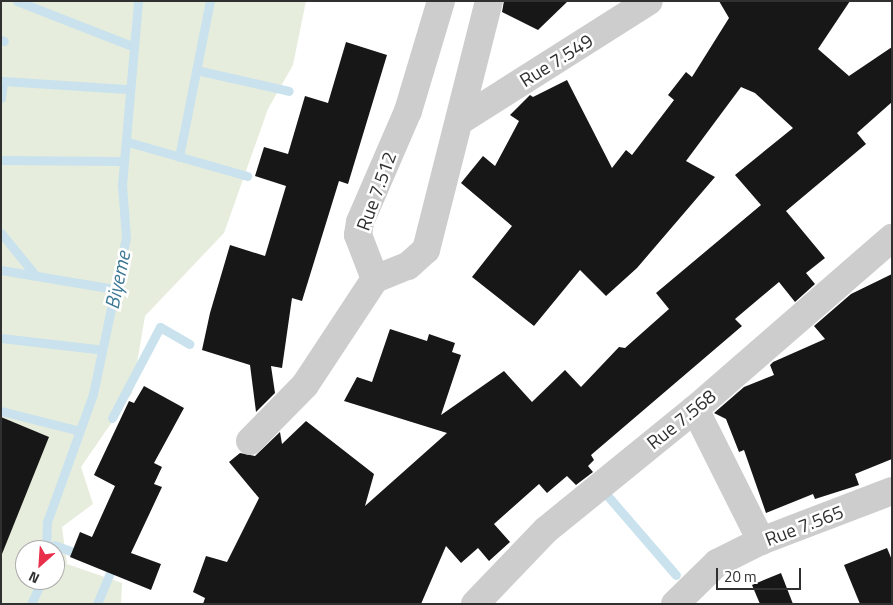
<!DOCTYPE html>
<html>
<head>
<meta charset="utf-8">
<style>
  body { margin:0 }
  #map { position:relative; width:893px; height:605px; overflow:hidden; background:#fff; font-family:"Titillium Web",sans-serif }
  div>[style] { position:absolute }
  .green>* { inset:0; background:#e7eddd }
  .stream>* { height:9px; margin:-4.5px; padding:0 4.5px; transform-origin:4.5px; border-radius:4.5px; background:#c9e2ed }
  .building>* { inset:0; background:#171717 }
  .minor>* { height:28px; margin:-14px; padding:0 14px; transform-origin:14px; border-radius:14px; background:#cdcdcd }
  span { translate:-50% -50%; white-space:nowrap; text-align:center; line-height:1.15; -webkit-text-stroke:5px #fff; paint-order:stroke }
  .street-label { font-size:19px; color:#303030 }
  .water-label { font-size:20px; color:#3c7894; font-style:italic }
  .frame { position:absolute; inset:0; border:2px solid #303030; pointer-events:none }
  .north { position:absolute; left:15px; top:540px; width:50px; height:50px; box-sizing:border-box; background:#fff; border:1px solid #acacac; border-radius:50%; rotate:206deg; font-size:14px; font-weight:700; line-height:20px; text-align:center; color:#303030 }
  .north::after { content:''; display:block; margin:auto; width:18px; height:22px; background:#e8304b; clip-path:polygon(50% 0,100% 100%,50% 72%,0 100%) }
  .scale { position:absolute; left:716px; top:568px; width:85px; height:22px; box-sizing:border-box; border:2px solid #303030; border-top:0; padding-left:6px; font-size:15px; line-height:18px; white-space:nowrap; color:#303030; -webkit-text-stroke:4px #fff; paint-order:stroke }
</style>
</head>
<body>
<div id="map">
  <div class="green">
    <div style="clip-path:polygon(evenodd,1px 1px,306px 1px,293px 65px,268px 109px,224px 233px,145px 316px,132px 393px,81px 467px,93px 504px,62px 527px,67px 564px,122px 583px,121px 604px,1px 604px,1px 1px,25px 550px,55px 550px,55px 580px,25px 580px,25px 550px)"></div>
  </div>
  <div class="stream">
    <div style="left:17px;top:1px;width:120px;rotate:21.4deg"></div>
    <div style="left:1px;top:40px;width:3px;rotate:18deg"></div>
    <div style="left:196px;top:70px;width:95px;rotate:12.7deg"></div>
    <div style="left:1px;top:98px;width:17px;rotate:-83deg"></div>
    <div style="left:3px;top:81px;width:123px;rotate:3.7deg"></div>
    <div style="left:128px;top:142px;width:124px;rotate:15.9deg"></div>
    <div style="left:179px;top:157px;width:159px;rotate:-78.8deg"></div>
    <div style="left:1px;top:160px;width:118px;rotate:0.5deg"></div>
    <div style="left:1px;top:233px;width:55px;rotate:50.9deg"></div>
    <div style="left:1px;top:270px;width:109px;rotate:9.5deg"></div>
    <div style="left:1px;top:338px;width:96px;rotate:6.6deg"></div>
    <div style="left:1px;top:411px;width:77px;rotate:14.2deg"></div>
    <div style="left:112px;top:418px;width:103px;rotate:-62.2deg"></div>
    <div style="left:160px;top:327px;width:34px;rotate:30deg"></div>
    <div style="left:606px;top:494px;width:107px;rotate:49.2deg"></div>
    <div style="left:54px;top:545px;width:30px;rotate:20deg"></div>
    <div style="left:46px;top:550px;width:28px;rotate:-88deg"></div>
    <div style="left:47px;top:522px;width:136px;rotate:-70.2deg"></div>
    <div style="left:93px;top:394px;width:159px;rotate:-78.1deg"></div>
    <div style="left:126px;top:238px;width:53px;rotate:-94.3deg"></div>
    <div style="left:122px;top:185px;width:185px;rotate:-85deg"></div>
    <div style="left:31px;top:604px;width:26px;rotate:-65deg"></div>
    <div style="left:97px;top:604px;width:44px;rotate:-67.5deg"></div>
  </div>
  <div class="building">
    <div style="clip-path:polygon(504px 1px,568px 1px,538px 30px,502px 12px)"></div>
    <div style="clip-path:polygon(719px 1px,850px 1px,818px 49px,849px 76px,892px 47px,892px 102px,857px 133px,866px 144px,786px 211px,825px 258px,806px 273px,815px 284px,795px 302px,779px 282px,735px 319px,742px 326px,591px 455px,594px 460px,588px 466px,593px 472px,576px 485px,567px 476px,547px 493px,539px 484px,494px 524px,510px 542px,489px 561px,478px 548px,461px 563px,446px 546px,421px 604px,203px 604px,205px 598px,193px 592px,206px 556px,227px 562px,259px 498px,229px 462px,240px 453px,255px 456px,280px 432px,282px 444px,306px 421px,374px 474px,365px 506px,447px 433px,344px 401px,357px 377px,372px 382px,390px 329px,427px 341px,429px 334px,455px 343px,452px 352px,461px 355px,441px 415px,504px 371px,532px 402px,565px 370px,581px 387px,619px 347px,625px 348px,669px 309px,656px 293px,761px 205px,735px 175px,793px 128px,755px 93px,741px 87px,686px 161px,715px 177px,637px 268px,606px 296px,580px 270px,534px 326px,472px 277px,512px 226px,461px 183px,483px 156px,495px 166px,519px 121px,510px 115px,530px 95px,533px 97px,567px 80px,612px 168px,626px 150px,632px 155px,674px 100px,668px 95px,686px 72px,692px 77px,729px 18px)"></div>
    <div style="clip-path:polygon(346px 42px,387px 55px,348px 184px,339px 181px,302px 301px,292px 298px,282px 368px,271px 366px,275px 393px,256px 412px,250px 365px,202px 350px,210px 313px,230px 245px,265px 256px,286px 186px,255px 176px,264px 147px,288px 154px,305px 96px,328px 103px)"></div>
    <div style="clip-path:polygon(892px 274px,892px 459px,855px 474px,859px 485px,815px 499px,813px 494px,766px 513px,744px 450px,739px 452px,726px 419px,714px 413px,744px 387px,774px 375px,770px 365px,773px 362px,825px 339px,814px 326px,851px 294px)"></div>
    <div style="clip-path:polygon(144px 386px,184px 408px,154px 463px,162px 467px,154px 484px,162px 487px,131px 553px,161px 564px,151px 590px,70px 557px,80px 532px,92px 537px,115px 486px,94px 475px,129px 401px,134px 403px)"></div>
    <div style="clip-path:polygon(1px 417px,49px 437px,2px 554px,1px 553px)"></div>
    <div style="clip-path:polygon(887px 548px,892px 560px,892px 604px,860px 604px,844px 565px)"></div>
    <div style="clip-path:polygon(781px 573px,793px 604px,760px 604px,752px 585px)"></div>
  </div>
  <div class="minor">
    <div style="left:441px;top:1px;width:115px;rotate:106.7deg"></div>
    <div style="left:408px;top:111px;width:121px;rotate:113.4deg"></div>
    <div style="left:360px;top:222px;width:13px;rotate:99deg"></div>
    <div style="left:358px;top:235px;width:47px;rotate:68.9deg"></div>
    <div style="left:375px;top:279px;width:35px;rotate:-22deg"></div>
    <div style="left:408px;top:266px;width:24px;rotate:-42deg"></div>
    <div style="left:426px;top:250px;width:257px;rotate:-75.8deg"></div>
    <div style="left:463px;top:119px;width:220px;rotate:-32.4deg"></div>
    <div style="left:695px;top:409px;width:148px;rotate:63.4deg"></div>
    <div style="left:250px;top:441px;width:78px;rotate:-45.5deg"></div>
    <div style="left:305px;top:385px;width:127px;rotate:-56.6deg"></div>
    <div style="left:475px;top:604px;width:103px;rotate:-46.2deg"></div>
    <div style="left:546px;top:530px;width:192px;rotate:-39.1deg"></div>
    <div style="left:695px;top:409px;width:261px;rotate:-41deg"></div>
    <div style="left:675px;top:604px;width:59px;rotate:-44.3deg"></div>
    <div style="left:717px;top:563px;width:49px;rotate:-26.6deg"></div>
    <div style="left:761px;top:541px;width:140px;rotate:-20.9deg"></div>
  </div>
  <div class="street-label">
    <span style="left:556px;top:60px;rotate:-32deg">Rue 7.549</span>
    <span style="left:376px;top:191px;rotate:-70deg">Rue 7.512</span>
    <span style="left:681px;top:419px;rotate:-39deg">Rue 7.568</span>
    <span style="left:804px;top:525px;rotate:-21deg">Rue 7.565</span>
  </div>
  <div class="water-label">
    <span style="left:117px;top:280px;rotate:-78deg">Biyeme</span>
  </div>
  <div class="frame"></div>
  <div class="north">N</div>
  <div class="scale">20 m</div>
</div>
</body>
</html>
